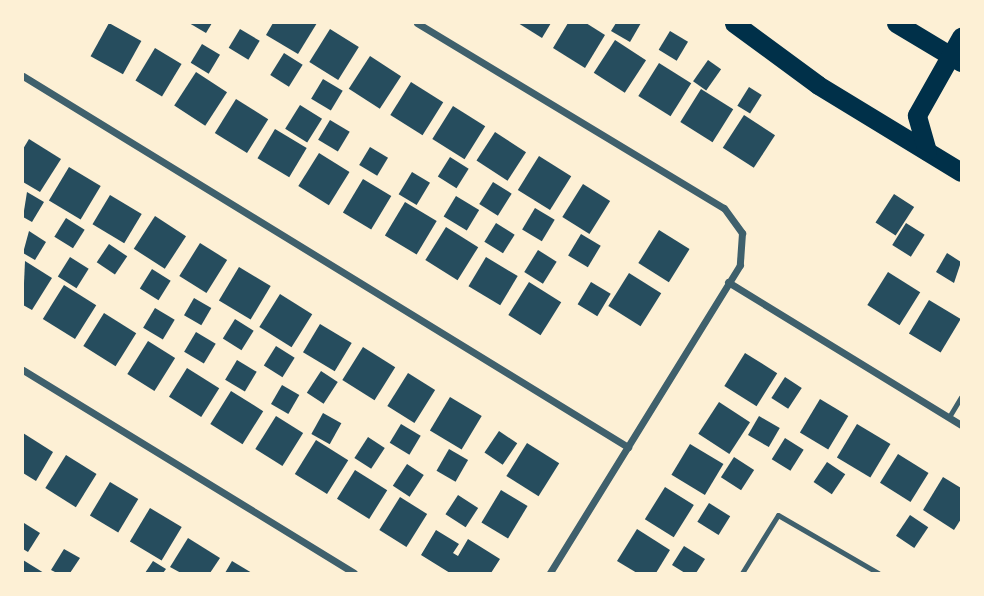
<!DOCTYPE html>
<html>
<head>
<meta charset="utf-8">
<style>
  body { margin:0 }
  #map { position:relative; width:984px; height:596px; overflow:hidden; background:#fdf0d5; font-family:"Source Sans 3",sans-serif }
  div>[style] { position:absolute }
  .building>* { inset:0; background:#264d5e; transform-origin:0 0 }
  .service>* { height:5px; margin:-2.5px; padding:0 2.5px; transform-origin:2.5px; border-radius:2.5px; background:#3f606c }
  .minor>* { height:7px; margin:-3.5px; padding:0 3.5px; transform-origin:3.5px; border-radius:3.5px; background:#3f606c }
  .motorway>* { height:19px; margin:-9.5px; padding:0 9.5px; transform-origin:9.5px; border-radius:9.5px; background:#003049 }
  span { translate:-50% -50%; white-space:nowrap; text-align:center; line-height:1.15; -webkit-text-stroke:5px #fdf0d5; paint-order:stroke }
  .frame { position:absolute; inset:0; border:24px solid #fdf0d5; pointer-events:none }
</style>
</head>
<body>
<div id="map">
  <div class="building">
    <div style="left:109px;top:23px;width:37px;height:38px;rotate:29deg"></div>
    <div style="clip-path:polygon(189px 23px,212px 23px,206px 33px)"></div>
    <div style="clip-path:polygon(273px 23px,317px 23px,298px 54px,266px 35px)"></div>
    <div style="clip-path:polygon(518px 23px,551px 23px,542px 38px)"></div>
    <div style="clip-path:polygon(568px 23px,586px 23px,605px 35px,585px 68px,553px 48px)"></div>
    <div style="clip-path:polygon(616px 23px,641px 23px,630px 42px,611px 31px)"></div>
    <div style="left:240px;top:29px;width:23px;height:22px;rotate:31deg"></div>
    <div style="left:330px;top:29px;width:34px;height:39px;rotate:32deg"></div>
    <div style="left:670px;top:31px;width:21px;height:22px;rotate:31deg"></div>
    <div style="left:615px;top:40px;width:37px;height:39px;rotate:33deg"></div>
    <div style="left:202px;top:44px;width:21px;height:22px;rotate:31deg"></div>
    <div style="left:155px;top:48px;width:31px;height:38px;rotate:31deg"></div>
    <div style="left:284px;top:53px;width:22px;height:26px;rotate:32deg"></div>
    <div style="left:370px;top:56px;width:37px;height:39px;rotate:33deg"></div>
    <div style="left:708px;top:60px;width:16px;height:26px;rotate:35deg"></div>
    <div style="left:659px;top:63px;width:38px;height:39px;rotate:32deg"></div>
    <div style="left:196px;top:72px;width:37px;height:40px;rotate:33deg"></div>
    <div style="left:323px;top:79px;width:23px;height:23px;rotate:31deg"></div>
    <div style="left:411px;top:82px;width:38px;height:39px;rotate:32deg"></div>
    <div style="left:749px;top:87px;width:15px;height:22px;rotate:32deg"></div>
    <div style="left:701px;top:89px;width:38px;height:39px;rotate:32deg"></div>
    <div style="left:236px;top:99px;width:38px;height:40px;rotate:32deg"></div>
    <div style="left:300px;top:105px;width:26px;height:28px;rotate:32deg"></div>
    <div style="left:453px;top:106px;width:38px;height:39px;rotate:32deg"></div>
    <div style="left:744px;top:115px;width:37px;height:39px;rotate:33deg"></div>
    <div style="left:330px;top:120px;width:23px;height:23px;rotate:31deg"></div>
    <div style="left:275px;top:129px;width:37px;height:34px;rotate:31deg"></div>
    <div style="left:495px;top:132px;width:37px;height:34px;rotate:33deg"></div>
    <div style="clip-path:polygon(29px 139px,61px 159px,40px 192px,23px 182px,23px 149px)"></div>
    <div style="left:370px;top:147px;width:21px;height:21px;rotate:31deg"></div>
    <div style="left:319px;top:153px;width:36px;height:39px;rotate:32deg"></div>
    <div style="left:539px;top:156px;width:38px;height:40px;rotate:32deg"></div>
    <div style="left:450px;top:157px;width:22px;height:23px;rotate:32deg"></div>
    <div style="left:69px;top:167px;width:37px;height:39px;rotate:31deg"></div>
    <div style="left:412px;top:172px;width:21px;height:26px;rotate:31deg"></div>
    <div style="left:363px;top:179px;width:33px;height:39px;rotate:31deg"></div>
    <div style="left:493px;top:182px;width:22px;height:26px;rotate:32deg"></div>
    <div style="left:583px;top:184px;width:32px;height:39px;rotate:32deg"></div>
    <div style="clip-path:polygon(27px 192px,44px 202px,32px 222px,23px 217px)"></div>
    <div style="left:894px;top:194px;width:24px;height:34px;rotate:33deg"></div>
    <div style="left:110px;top:195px;width:37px;height:34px;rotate:31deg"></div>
    <div style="left:456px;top:196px;width:27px;height:24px;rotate:31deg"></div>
    <div style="left:405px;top:202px;width:37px;height:39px;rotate:31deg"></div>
    <div style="left:535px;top:208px;width:23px;height:25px;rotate:31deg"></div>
    <div style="left:155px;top:216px;width:37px;height:39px;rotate:33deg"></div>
    <div style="left:66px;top:218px;width:22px;height:22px;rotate:32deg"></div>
    <div style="left:496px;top:223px;width:22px;height:22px;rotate:32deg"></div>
    <div style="left:906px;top:223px;width:22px;height:26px;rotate:32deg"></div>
    <div style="left:446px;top:227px;width:38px;height:39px;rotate:32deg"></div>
    <div style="left:659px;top:230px;width:36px;height:39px;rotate:32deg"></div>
    <div style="clip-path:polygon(29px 231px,46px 242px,35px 260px,23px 253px)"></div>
    <div style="left:581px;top:234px;width:23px;height:25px;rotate:31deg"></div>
    <div style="left:200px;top:243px;width:32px;height:39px;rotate:32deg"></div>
    <div style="left:109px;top:244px;width:22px;height:22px;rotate:34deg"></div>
    <div style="left:538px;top:250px;width:22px;height:26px;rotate:32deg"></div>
    <div style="clip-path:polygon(947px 253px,961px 262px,954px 283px,936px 272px)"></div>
    <div style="left:70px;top:257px;width:22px;height:23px;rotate:32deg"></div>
    <div style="left:486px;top:257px;width:37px;height:34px;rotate:31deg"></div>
    <div style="clip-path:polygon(25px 261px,52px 278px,32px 310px,23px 305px)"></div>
    <div style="left:239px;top:267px;width:37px;height:39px;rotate:31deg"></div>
    <div style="left:152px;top:269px;width:22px;height:23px;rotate:32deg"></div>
    <div style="left:888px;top:272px;width:38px;height:39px;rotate:32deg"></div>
    <div style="left:629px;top:273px;width:38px;height:39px;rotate:32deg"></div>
    <div style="left:529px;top:282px;width:38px;height:39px;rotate:32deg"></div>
    <div style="left:591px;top:282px;width:23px;height:26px;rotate:31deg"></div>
    <div style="left:64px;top:285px;width:38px;height:40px;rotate:32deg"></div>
    <div style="left:280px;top:294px;width:38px;height:39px;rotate:32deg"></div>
    <div style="left:194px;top:298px;width:20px;height:20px;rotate:30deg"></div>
    <div style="left:929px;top:300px;width:37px;height:39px;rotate:31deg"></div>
    <div style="left:155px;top:308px;width:23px;height:23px;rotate:31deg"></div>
    <div style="left:104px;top:313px;width:38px;height:39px;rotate:32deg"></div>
    <div style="left:235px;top:319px;width:22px;height:23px;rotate:32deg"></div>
    <div style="left:320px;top:324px;width:37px;height:33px;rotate:31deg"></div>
    <div style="left:196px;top:332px;width:23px;height:23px;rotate:31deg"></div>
    <div style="left:148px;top:341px;width:32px;height:39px;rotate:32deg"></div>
    <div style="left:276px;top:346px;width:22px;height:23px;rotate:32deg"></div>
    <div style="left:363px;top:347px;width:38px;height:39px;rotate:32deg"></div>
    <div style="left:745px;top:353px;width:38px;height:39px;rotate:32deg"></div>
    <div style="left:237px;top:360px;width:23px;height:23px;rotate:31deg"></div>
    <div style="left:187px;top:368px;width:38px;height:34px;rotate:32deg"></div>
    <div style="left:321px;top:371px;width:20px;height:26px;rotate:33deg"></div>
    <div style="left:408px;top:373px;width:32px;height:39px;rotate:32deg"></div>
    <div style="left:785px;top:377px;width:20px;height:25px;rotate:33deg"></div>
    <div style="left:282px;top:385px;width:20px;height:22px;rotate:30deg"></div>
    <div style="left:231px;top:391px;width:38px;height:39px;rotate:32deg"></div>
    <div style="left:450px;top:397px;width:37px;height:39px;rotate:31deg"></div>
    <div style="left:820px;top:399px;width:33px;height:39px;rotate:31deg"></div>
    <div style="left:719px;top:402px;width:37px;height:38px;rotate:33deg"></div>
    <div style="left:323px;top:413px;width:21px;height:24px;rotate:29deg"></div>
    <div style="left:276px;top:416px;width:32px;height:39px;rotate:32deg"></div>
    <div style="left:759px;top:416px;width:24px;height:22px;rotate:30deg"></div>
    <div style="left:401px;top:424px;width:23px;height:22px;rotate:31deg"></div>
    <div style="left:857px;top:424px;width:39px;height:39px;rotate:31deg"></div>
    <div style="left:499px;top:431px;width:22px;height:26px;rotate:34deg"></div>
    <div style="clip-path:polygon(23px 433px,53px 452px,36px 481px,23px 473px)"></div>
    <div style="left:368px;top:437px;width:20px;height:25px;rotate:33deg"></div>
    <div style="left:785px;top:438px;width:22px;height:25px;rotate:32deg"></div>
    <div style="left:316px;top:440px;width:38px;height:40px;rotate:32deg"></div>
    <div style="left:527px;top:443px;width:38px;height:39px;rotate:32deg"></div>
    <div style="left:690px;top:444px;width:39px;height:36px;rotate:31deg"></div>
    <div style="left:449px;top:449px;width:22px;height:25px;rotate:30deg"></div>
    <div style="left:898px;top:454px;width:36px;height:34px;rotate:32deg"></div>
    <div style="left:66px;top:455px;width:36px;height:39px;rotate:32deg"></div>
    <div style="left:734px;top:457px;width:24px;height:24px;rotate:33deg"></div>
    <div style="left:827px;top:462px;width:22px;height:24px;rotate:34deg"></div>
    <div style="left:407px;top:464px;width:20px;height:26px;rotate:33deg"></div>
    <div style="left:355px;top:470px;width:38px;height:34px;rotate:32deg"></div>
    <div style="clip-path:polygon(943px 477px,961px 488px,961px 519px,954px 530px,923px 510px)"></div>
    <div style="left:110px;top:482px;width:33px;height:39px;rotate:31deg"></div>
    <div style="left:665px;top:487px;width:34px;height:38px;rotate:32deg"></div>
    <div style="left:501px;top:490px;width:31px;height:38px;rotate:31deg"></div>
    <div style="left:458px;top:495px;width:24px;height:23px;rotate:33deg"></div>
    <div style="left:400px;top:497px;width:32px;height:39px;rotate:32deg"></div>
    <div style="left:709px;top:503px;width:25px;height:22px;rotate:32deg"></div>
    <div style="left:150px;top:508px;width:37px;height:39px;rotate:31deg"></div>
    <div style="left:910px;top:515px;width:22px;height:25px;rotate:34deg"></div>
    <div style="clip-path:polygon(24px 523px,40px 533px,28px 552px,23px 549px)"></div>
    <div style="clip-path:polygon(637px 529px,670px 550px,656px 573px,637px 573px,617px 561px)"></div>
    <div style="clip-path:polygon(436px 530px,459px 544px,453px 553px,458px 556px,468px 539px,500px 559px,491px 573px,450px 573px,421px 555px)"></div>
    <div style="clip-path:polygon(188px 538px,220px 558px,210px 573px,181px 573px,170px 567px)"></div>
    <div style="clip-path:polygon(684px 546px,705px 559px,696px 573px,685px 573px,672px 565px)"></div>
    <div style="clip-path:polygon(64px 549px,80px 558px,70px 573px,57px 573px,51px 570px)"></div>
    <div style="clip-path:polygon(23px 560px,44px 573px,23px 573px)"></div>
    <div style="clip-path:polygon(153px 561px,166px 569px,163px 573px,145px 573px)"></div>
    <div style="clip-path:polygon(232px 561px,252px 573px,225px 573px)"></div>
  </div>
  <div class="service">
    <div style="left:949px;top:417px;width:23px;rotate:-59deg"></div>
    <div style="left:742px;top:573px;width:68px;rotate:-58.2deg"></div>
    <div style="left:778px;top:515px;width:116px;rotate:30.1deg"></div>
  </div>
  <div class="minor">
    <div style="left:417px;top:23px;width:358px;rotate:31.1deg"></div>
    <div style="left:724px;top:208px;width:31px;rotate:54deg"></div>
    <div style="left:742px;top:233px;width:32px;rotate:94deg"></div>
    <div style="left:740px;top:265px;width:362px;rotate:121.7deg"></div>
    <div style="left:23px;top:76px;width:710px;rotate:31.52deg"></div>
    <div style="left:728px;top:282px;width:273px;rotate:31.5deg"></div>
    <div style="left:23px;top:370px;width:388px;rotate:31.5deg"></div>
  </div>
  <div class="motorway">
    <div style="left:734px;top:23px;width:104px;rotate:36.4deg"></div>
    <div style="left:818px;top:85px;width:167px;rotate:31.3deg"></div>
    <div style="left:896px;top:23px;width:76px;rotate:31deg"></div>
    <div style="left:927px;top:151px;width:37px;rotate:-106deg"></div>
    <div style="left:917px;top:115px;width:90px;rotate:-60.6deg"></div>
  </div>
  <div class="frame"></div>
</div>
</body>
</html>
